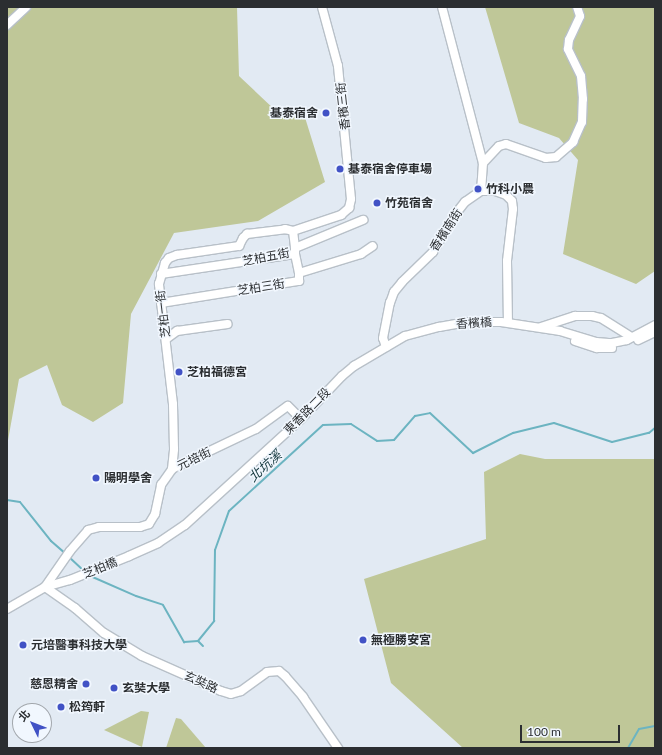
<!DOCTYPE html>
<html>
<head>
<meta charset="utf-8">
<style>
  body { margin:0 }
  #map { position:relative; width:662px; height:755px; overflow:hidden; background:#e2eaf3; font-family:Lato,"Noto Sans TC",sans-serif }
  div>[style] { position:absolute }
  .green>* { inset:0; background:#bfc798 }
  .stream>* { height:2px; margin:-1px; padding:0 1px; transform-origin:1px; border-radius:1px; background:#6cb4c1 }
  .roads { filter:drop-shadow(1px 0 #b8c0c8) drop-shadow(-1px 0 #b8c0c8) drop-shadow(0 1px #b8c0c8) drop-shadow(0 -1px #b8c0c8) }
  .minor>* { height:8px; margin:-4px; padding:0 4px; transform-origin:4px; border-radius:4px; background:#fff }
  .dots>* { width:11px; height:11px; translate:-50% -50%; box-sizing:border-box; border:2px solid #f1f7fe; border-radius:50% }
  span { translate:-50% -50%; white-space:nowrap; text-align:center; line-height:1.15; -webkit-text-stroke:3px #f1f7fe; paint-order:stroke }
  .street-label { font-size:12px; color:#2b2e31 }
  .poi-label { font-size:12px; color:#2b2e31; font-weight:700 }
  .right { translate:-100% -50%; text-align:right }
  .left { translate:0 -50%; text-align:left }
  .water-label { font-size:13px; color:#11353b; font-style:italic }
  .frame { position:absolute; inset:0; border:8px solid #2b2e31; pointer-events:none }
  .north { position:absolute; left:12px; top:703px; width:40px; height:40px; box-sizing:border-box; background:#f1f7fe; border:1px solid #a2a7ac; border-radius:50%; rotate:313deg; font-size:11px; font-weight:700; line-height:16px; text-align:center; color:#2b2e31 }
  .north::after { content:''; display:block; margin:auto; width:14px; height:18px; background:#4152c5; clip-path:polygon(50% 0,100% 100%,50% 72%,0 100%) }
  .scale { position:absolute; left:520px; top:725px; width:100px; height:18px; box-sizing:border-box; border:2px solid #2b2e31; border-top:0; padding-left:5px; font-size:12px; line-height:14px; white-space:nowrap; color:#2b2e31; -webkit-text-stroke:3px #f1f7fe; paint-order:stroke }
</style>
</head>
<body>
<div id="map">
  <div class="green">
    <div style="clip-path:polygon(7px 7px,237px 7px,239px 76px,275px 110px,303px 111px,325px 182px,258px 221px,174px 233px,131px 314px,123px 403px,93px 422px,62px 405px,47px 365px,19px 379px,7px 446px)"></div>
    <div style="clip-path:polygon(485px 7px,655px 7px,655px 271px,636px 284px,563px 254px,578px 160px,559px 138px,519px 123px)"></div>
    <div style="clip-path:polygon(520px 454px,545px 459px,655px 459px,655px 748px,463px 748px,391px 683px,364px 579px,486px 539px,484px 472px)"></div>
    <div style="clip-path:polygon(141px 711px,149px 712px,142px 747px,104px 730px)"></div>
    <div style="clip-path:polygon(176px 718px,181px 719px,206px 748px,166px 748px)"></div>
  </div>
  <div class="stream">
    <div style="left:7px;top:500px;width:13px;rotate:9deg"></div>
    <div style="left:20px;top:502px;width:50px;rotate:51.5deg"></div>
    <div style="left:51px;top:541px;width:20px;rotate:41deg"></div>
    <div style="left:69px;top:557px;width:22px;rotate:43deg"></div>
    <div style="left:88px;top:575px;width:52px;rotate:23.6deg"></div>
    <div style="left:136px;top:596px;width:28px;rotate:18deg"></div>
    <div style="left:163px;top:605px;width:43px;rotate:60.4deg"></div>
    <div style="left:184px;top:642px;width:14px;rotate:-4deg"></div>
    <div style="left:198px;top:641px;width:26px;rotate:-51deg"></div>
    <div style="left:214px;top:621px;width:71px;rotate:-89.2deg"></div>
    <div style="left:215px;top:550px;width:41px;rotate:-70.3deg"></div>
    <div style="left:229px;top:511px;width:127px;rotate:-42.5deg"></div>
    <div style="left:323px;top:425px;width:28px;rotate:-2deg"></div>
    <div style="left:351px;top:424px;width:31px;rotate:33deg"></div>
    <div style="left:377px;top:441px;width:17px;rotate:-3deg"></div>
    <div style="left:394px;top:440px;width:32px;rotate:-49deg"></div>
    <div style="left:415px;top:416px;width:15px;rotate:-11deg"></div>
    <div style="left:430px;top:413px;width:59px;rotate:42.9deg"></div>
    <div style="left:473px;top:453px;width:45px;rotate:-26.6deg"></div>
    <div style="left:513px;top:433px;width:42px;rotate:-13.7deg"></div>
    <div style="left:554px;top:423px;width:61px;rotate:18.1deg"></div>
    <div style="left:612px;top:442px;width:38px;rotate:-14deg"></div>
    <div style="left:649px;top:433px;width:8px;rotate:-40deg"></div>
    <div style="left:198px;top:641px;width:7px;rotate:45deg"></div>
    <div style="left:628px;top:748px;width:22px;rotate:-60deg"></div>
    <div style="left:639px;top:729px;width:16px;rotate:-11deg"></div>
  </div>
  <div class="roads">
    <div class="minor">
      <div style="left:442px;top:7px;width:161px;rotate:75.3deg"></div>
      <div style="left:483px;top:163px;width:28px;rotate:94deg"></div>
      <div style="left:7px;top:25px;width:26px;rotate:-43deg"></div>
      <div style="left:483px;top:163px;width:23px;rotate:-47deg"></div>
      <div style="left:499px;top:146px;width:7px;rotate:-16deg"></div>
      <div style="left:506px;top:144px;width:42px;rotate:19.3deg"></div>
      <div style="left:546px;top:158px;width:10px;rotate:-6deg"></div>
      <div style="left:556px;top:157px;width:23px;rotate:-41deg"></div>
      <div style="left:573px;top:142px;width:22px;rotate:-66deg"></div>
      <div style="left:582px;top:122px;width:23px;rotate:-88deg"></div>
      <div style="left:583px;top:99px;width:23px;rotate:-95deg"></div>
      <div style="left:581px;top:76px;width:30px;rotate:-116deg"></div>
      <div style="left:568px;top:49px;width:9px;rotate:-84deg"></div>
      <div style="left:569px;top:40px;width:26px;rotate:-65deg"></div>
      <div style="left:580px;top:16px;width:9px;rotate:-108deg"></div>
      <div style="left:293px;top:231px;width:17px;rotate:83deg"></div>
      <div style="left:295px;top:254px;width:19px;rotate:78deg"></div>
      <div style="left:161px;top:274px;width:135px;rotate:-8.5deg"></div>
      <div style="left:295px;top:254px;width:6px;rotate:-90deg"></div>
      <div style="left:295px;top:248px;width:74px;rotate:-22.4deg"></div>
      <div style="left:161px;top:303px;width:140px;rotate:-9.1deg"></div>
      <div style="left:299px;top:281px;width:8px;rotate:-90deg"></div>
      <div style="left:299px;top:273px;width:65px;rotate:-17deg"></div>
      <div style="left:361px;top:254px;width:14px;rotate:-34deg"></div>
      <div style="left:541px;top:327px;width:36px;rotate:-18deg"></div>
      <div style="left:575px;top:316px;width:17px"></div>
      <div style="left:592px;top:316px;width:9px;rotate:13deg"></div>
      <div style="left:601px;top:318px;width:36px;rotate:32deg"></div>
      <div style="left:166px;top:339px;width:14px;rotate:-36deg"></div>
      <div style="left:177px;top:331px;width:51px;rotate:-7.8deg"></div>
      <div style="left:638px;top:340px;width:19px;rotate:-25deg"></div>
      <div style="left:575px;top:341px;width:23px;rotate:18deg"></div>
      <div style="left:597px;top:348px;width:15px"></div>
      <div style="left:386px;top:347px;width:9px;rotate:-108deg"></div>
      <div style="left:383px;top:338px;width:36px;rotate:-79deg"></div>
      <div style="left:390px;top:303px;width:12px;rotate:-70deg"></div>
      <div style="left:394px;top:292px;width:13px;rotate:-51deg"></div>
      <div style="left:402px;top:282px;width:43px;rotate:-44.1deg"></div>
      <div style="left:433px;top:252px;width:42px;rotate:-59.7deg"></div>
      <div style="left:454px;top:216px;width:18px;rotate:-52deg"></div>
      <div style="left:465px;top:202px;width:19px;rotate:-35deg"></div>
      <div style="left:481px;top:191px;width:14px"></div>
      <div style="left:495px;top:191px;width:12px;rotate:20deg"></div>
      <div style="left:506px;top:195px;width:8px;rotate:45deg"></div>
      <div style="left:512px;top:201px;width:8px;rotate:83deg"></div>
      <div style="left:513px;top:209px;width:52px;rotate:96.6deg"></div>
      <div style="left:507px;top:261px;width:61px;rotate:89.1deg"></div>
      <div style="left:172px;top:469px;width:20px;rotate:-84deg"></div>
      <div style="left:174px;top:449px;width:45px;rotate:-91.3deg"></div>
      <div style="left:173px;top:404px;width:121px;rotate:-96.7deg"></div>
      <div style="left:159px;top:284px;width:22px;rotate:-74deg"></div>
      <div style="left:165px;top:263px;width:6px;rotate:-51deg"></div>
      <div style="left:169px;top:258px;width:9px;rotate:-21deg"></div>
      <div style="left:177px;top:255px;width:63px;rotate:-8.3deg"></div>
      <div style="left:239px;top:246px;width:9px;rotate:-63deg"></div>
      <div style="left:243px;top:238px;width:6px;rotate:-45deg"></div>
      <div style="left:247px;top:234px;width:38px;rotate:-7deg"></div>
      <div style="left:285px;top:229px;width:8px;rotate:14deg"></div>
      <div style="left:293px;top:231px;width:51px;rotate:-18.4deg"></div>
      <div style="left:341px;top:215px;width:11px;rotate:-41deg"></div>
      <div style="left:349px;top:208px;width:9px;rotate:-77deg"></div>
      <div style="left:351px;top:199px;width:134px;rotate:-95.6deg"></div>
      <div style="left:338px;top:66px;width:61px;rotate:-105.2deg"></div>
      <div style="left:45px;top:587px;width:26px;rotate:-16deg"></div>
      <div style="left:70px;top:580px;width:64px;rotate:-22.1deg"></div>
      <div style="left:129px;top:556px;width:32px;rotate:-24deg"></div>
      <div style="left:158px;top:543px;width:32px;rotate:-34deg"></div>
      <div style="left:185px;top:525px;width:157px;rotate:-42.4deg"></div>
      <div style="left:301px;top:419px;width:59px;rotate:-46.4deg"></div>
      <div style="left:342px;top:376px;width:16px;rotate:-40deg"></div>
      <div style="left:354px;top:366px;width:59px;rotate:-30.5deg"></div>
      <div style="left:405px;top:336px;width:35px;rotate:-15deg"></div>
      <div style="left:439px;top:327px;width:27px;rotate:-10deg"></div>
      <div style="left:466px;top:322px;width:35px"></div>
      <div style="left:501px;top:322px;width:60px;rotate:8.7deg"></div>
      <div style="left:560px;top:331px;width:38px;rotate:17deg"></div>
      <div style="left:596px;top:342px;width:16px;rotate:4deg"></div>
      <div style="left:612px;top:343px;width:15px;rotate:-11deg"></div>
      <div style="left:627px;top:340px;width:32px;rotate:-28deg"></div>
      <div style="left:45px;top:587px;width:37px;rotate:35deg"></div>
      <div style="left:75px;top:608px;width:38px;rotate:41deg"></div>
      <div style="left:104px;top:633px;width:44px;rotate:31.2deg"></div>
      <div style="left:142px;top:656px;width:86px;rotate:23.9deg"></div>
      <div style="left:221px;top:691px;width:10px;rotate:17deg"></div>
      <div style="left:231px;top:694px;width:10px;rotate:-17deg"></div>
      <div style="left:241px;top:691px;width:32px;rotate:-36deg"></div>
      <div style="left:267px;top:672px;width:12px;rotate:-5deg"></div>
      <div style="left:279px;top:671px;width:8px;rotate:40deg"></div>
      <div style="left:285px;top:676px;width:28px;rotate:49deg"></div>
      <div style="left:303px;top:697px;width:62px;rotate:55.5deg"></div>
      <div style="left:7px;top:609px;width:44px;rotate:-30.1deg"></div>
      <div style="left:45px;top:587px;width:44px;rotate:-55.2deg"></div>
      <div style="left:70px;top:551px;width:28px;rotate:-49deg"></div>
      <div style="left:88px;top:530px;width:11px;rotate:-15deg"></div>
      <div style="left:99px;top:527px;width:41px"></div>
      <div style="left:140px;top:527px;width:9px;rotate:-18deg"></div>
      <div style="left:149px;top:524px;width:12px;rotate:-59deg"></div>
      <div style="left:155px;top:514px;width:30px;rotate:-78deg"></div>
      <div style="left:161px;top:485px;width:19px;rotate:-55deg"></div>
      <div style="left:172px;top:469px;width:93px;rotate:-25.5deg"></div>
      <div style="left:256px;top:429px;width:39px;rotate:-36deg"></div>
      <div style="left:288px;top:406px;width:18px;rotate:45deg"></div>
    </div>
  </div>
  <div class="dots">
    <div style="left:326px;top:113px;background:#4152c5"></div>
    <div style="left:340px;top:169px;background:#4152c5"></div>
    <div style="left:478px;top:189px;background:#4152c5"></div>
    <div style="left:377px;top:203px;background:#4152c5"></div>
    <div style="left:179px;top:372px;background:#4152c5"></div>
    <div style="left:96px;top:478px;background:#4152c5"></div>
    <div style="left:363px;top:640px;background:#4152c5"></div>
    <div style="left:23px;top:645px;background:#4152c5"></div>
    <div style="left:86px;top:684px;background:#4152c5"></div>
    <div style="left:114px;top:688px;background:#4152c5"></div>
    <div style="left:61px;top:707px;background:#4152c5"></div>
  </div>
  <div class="street-label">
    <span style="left:343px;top:106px;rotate:-96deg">香檳三街</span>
    <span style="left:446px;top:230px;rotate:-57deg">香檳南街</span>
    <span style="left:266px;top:257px;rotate:-11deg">芝柏五街</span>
    <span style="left:261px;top:287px;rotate:-9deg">芝柏三街</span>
    <span style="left:163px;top:314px;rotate:-97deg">芝柏一街</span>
    <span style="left:474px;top:323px;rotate:-4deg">香檳橋</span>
    <span style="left:307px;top:411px;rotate:-45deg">東香路二段</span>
    <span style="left:194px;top:459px;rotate:-26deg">元培街</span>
    <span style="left:100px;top:568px;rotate:-22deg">芝柏橋</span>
    <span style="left:201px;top:682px;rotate:24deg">玄奘路</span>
  </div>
  <div class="poi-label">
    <span class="right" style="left:318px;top:113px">基泰宿舍</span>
    <span class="left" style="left:348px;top:169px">基泰宿舍停車場</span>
    <span class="left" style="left:486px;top:189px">竹科小農</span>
    <span class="left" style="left:385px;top:203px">竹苑宿舍</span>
    <span class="left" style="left:187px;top:372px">芝柏福德宮</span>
    <span class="left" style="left:104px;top:478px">陽明學舍</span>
    <span class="left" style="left:371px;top:640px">無極勝安宮</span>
    <span class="left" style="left:31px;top:645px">元培醫事科技大學</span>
    <span class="right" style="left:78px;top:684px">慈恩精舍</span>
    <span class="left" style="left:122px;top:688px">玄奘大學</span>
    <span class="left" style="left:69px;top:707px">松筠軒</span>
  </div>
  <div class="water-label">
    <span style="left:265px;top:466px;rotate:-42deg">北坑溪</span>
  </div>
  <div class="frame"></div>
  <div class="north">北</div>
  <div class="scale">100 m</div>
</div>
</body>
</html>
